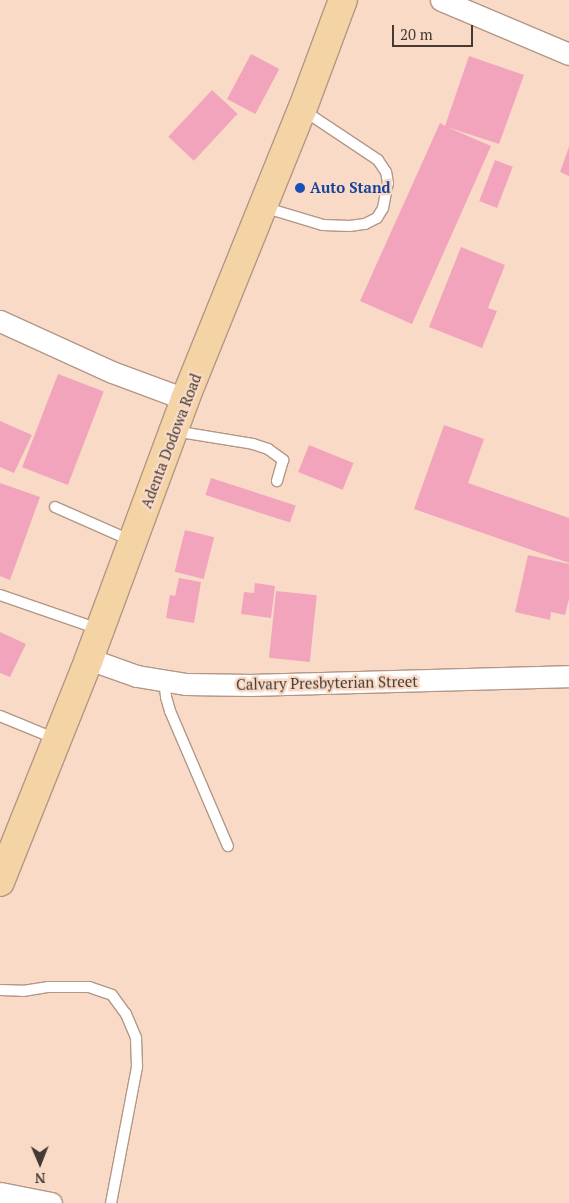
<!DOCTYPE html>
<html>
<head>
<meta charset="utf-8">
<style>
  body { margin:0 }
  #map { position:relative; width:569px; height:1203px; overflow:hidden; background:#f8dac7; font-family:"PT Serif",serif }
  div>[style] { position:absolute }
  .building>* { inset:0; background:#f3a4bd; transform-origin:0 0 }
  .roads { filter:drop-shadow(1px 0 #b39786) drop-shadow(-1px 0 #b39786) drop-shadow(0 1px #b39786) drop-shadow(0 -1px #b39786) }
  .lane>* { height:10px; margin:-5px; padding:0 5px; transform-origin:5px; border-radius:5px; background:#fff }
  .street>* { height:21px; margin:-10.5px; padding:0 10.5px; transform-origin:10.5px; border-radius:10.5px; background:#fff }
  .primary>* { height:28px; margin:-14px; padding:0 14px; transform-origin:14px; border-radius:14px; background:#f4d3a4 }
  .dots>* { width:14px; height:14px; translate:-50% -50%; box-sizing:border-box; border:2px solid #f8dac7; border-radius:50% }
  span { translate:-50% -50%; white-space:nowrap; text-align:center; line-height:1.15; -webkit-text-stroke:5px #f8dac7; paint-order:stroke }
  .transit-label { font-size:15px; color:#164399; font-weight:700 }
  .left { translate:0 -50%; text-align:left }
  .street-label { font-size:15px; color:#453931 }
  .north { position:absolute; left:15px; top:1138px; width:50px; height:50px; -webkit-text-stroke:4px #f8dac7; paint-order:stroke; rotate:179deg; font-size:14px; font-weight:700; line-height:20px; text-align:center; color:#453931 }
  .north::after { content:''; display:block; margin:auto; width:18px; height:22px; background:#453931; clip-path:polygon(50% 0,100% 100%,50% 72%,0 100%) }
  .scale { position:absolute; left:392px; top:25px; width:81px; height:22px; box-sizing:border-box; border:2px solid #453931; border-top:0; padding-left:6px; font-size:15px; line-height:18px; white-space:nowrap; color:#453931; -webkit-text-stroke:4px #f8dac7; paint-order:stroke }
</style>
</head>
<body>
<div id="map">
  <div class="building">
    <div style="left:251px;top:54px;width:32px;height:51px;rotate:28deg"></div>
    <div style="clip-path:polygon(469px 56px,524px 75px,499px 144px,447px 127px,491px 146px,412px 324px,360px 301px,440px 123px,445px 126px)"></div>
    <div style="left:212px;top:90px;width:35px;height:64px;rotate:43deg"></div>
    <div style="clip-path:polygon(569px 147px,569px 176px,560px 172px)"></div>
    <div style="left:495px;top:160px;width:19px;height:44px;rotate:21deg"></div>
    <div style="clip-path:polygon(461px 247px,505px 265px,488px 308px,497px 311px,482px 348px,429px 327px)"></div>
    <div style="left:58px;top:374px;width:49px;height:100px;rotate:21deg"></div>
    <div style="clip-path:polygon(0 421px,32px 435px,14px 473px,0 467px)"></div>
    <div style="clip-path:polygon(444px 425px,484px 439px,468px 483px,569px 518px,569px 563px,414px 509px)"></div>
    <div style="left:309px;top:445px;width:48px;height:29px;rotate:22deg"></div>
    <div style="left:211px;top:478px;width:89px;height:18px;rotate:18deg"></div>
    <div style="clip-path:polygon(0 483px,40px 497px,10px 580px,0 576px)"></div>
    <div style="left:185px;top:530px;width:30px;height:43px;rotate:14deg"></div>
    <div style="clip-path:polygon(528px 555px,569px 564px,569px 599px,565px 615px,551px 612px,550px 620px,515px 612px)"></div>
    <div style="clip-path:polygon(179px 578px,201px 582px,194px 623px,166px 618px,170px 595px,175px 596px)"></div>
    <div style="clip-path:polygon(255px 583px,275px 586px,271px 618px,241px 614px,244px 592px,254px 593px)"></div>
    <div style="left:276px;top:591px;width:41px;height:67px;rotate:6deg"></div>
    <div style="clip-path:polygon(0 632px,26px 644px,10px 677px,0 673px)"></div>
  </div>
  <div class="roads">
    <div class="lane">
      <div style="left:263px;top:207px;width:63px;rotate:16.7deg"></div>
      <div style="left:323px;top:225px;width:27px;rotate:2deg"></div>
      <div style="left:350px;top:226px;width:15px;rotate:-8deg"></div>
      <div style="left:365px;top:224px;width:13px;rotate:-27deg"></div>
      <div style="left:377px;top:218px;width:12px;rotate:-59deg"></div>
      <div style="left:383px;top:208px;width:25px;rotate:-79deg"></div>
      <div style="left:388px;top:183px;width:11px;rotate:-100deg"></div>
      <div style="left:386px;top:172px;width:14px;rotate:-124deg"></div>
      <div style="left:378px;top:160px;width:90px;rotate:-146.3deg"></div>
      <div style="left:174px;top:431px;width:80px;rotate:9.3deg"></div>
      <div style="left:253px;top:444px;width:16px;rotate:18deg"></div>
      <div style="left:268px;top:449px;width:19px;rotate:36deg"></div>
      <div style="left:283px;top:460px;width:22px;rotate:106deg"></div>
      <div style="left:55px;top:507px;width:84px;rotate:23.8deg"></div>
      <div style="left:0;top:595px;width:105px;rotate:19deg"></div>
      <div style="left:164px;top:680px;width:17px;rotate:83deg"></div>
      <div style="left:166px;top:697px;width:15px;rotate:74deg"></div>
      <div style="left:170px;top:711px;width:147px;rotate:66.8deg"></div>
      <div style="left:0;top:716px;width:61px;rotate:22.3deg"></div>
      <div style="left:0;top:990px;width:23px;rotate:2deg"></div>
      <div style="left:23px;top:991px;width:26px;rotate:-9deg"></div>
      <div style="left:49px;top:987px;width:40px"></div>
      <div style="left:89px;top:987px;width:24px;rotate:19deg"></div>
      <div style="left:112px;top:995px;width:24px;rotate:54deg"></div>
      <div style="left:126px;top:1014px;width:26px;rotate:67deg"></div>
      <div style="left:136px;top:1038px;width:29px;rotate:88deg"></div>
      <div style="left:137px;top:1067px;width:138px;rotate:100.8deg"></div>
    </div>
    <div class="street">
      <div style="left:441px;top:0;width:139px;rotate:22.9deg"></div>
      <div style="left:0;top:321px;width:123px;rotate:24.5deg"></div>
      <div style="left:112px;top:372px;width:78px;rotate:20.3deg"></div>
      <div style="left:89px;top:659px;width:51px;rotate:19.5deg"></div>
      <div style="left:137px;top:676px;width:50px;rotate:9.3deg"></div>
      <div style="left:186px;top:684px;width:65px;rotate:0.9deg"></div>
      <div style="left:251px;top:685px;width:318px;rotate:-1.6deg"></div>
      <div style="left:0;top:1193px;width:52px;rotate:11.1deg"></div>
    </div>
    <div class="primary">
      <div style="left:0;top:882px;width:240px;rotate:-68.2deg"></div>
      <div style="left:89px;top:659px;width:277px;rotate:-69.7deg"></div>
      <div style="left:185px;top:399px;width:312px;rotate:-68deg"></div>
      <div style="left:302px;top:110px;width:117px;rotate:-69.6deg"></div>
    </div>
  </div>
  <div class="dots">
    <div style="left:300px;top:188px;background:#1a4fb4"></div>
  </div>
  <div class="transit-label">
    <span class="left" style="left:310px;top:188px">Auto Stand</span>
  </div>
  <div class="street-label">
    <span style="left:171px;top:441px;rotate:-69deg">Adenta Dodowa Road</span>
    <span style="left:327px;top:683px;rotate:-1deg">Calvary Presbyterian Street</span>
  </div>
  <div class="north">N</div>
  <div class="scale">20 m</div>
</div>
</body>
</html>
